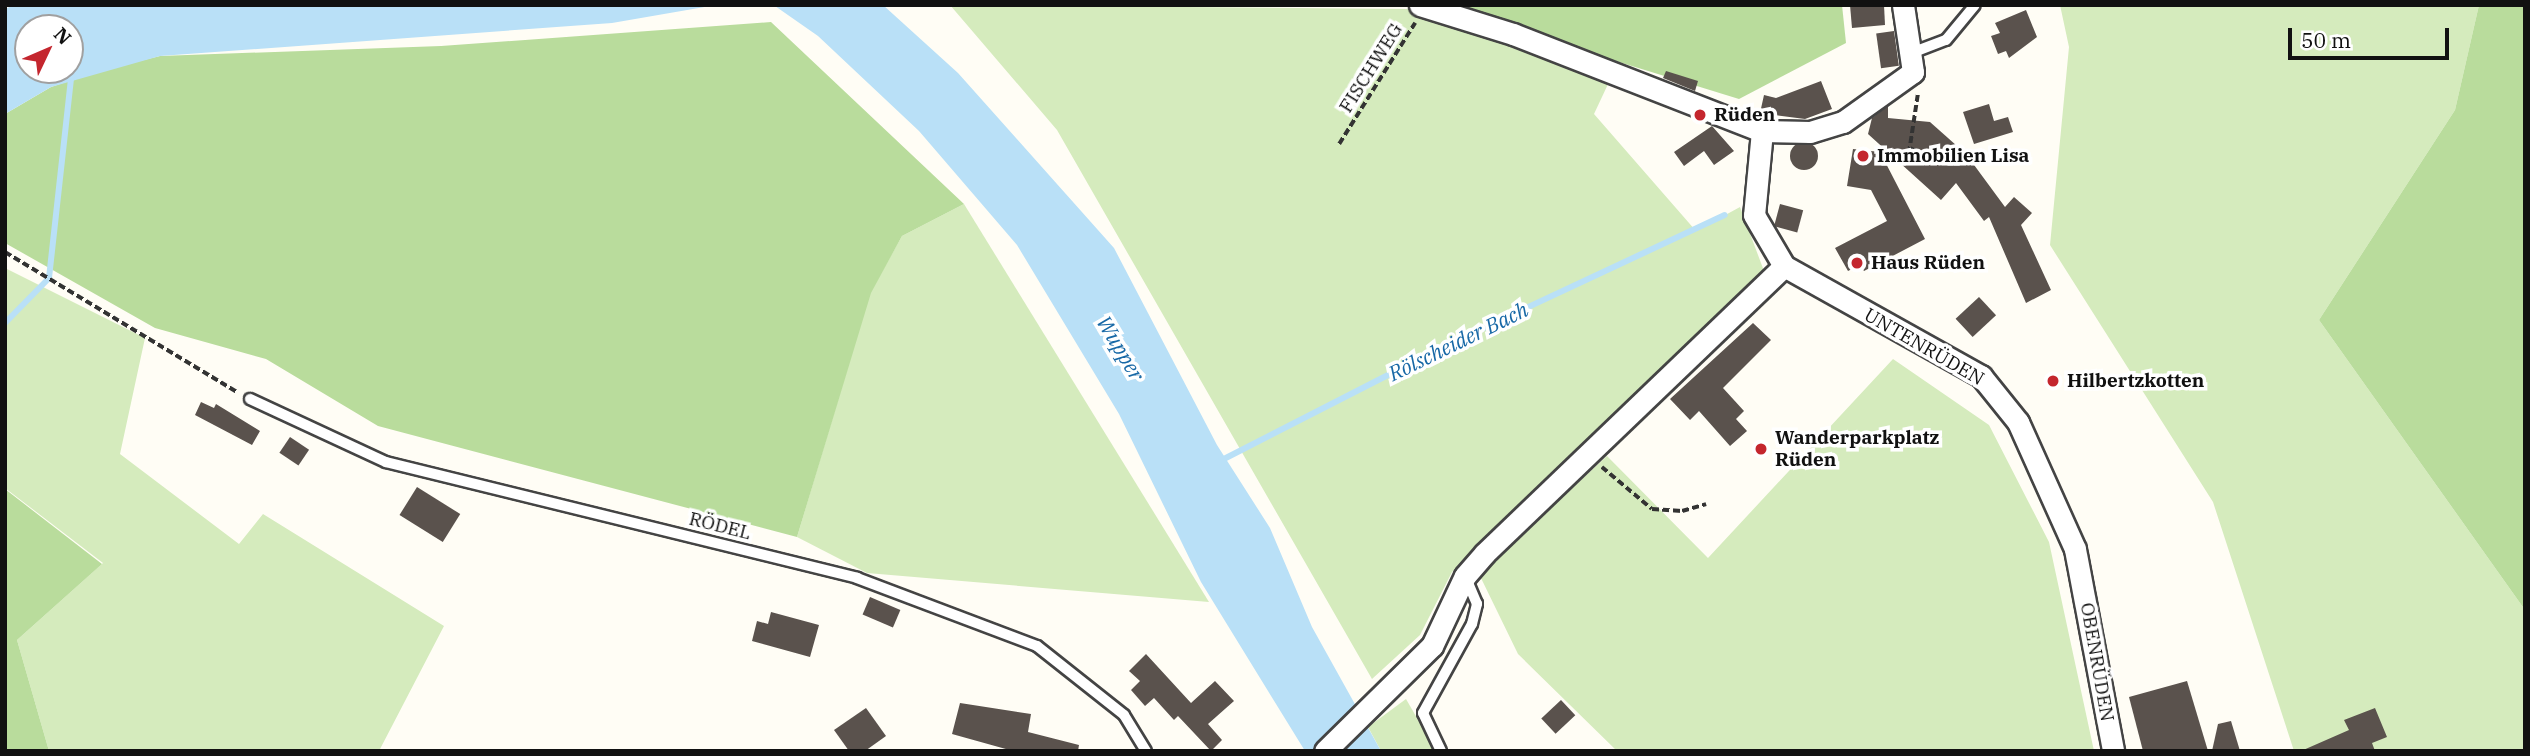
<!DOCTYPE html>
<html>
<head>
<meta charset="utf-8">
<style>
  body { margin:0 }
  #map { position:relative; width:2530px; height:756px; overflow:hidden; background:#fffdf5; font-family:"IBM Plex Serif",serif }
  div>[style] { position:absolute }
  .green>* { inset:0; background:#d5ebbd }
  .forest>* { inset:0; background:#b9dc9c }
  .water>* { inset:0; background:#b9e0f7 }
  .stream>* { height:6px; margin:-3px; padding:0 3px; transform-origin:3px; border-radius:3px; background:#b9e0f7 }
  .building>* { inset:0; background:#5a524d; transform-origin:0 0 }
  .round { border-radius:50% }
  .path>* { height:3.5px; margin-top:-1.75px; transform-origin:0; background:repeating-linear-gradient(90deg,#333 0 7px,transparent 0 10.5px) }
  .roads { filter:drop-shadow(2px 0 #444) drop-shadow(-2px 0 #444) drop-shadow(0 2px #444) drop-shadow(0 -2px #444) }
  .service>* { height:10px; margin:-5px; padding:0 5px; transform-origin:5px; border-radius:5px; background:#fff }
  .minor>* { height:21px; margin:-10.5px; padding:0 10.5px; transform-origin:10.5px; border-radius:10.5px; background:#fff }
  .dots>* { width:19px; height:19px; translate:-50% -50%; box-sizing:border-box; border:4px solid #fff; border-radius:50% }
  span { translate:-50% -50%; white-space:nowrap; text-align:center; line-height:1.15; -webkit-text-stroke:7px #fff; paint-order:stroke }
  .street-label { font-size:19px; color:#111 }
  .poi-label { font-size:19px; color:#111; font-weight:700 }
  .left { translate:0 -50%; text-align:left }
  .water-label { font-size:21px; color:#1768a6; font-style:italic }
  .frame { position:absolute; inset:0; border:7px solid #111; pointer-events:none }
  .north { position:absolute; left:14px; top:14px; width:70px; height:70px; box-sizing:border-box; background:#fff; border:2px solid #a0a0a0; border-radius:50%; rotate:46deg; font-size:19px; font-weight:700; line-height:28px; text-align:center; color:#111 }
  .north::after { content:''; display:block; margin:auto; width:24px; height:32px; background:#c4262e; clip-path:polygon(50% 0,100% 100%,50% 72%,0 100%) }
  .scale { position:absolute; left:2288px; top:28px; width:161px; height:32px; box-sizing:border-box; border:4px solid #111; border-top:0; padding-left:9px; font-size:21px; line-height:24px; white-space:nowrap; color:#111; -webkit-text-stroke:5px #fff; paint-order:stroke }
</style>
</head>
<body>
<div id="map">
  <div class="green">
    <div style="clip-path:polygon(950px 5px,1408px 9px,1609px 82px,1594px 114px,1696px 231px,1740px 207px,1764px 271px,1452px 572px,1420px 635px,1372px 679px,1057px 130px)"></div>
    <div style="clip-path:polygon(2060px 5px,2479px 5px,2455px 110px,2319px 320px,2525px 610px,2525px 751px,2294px 751px,2213px 502px,2050px 245px,2069px 47px)"></div>
    <div style="clip-path:polygon(964px 204px,1209px 602px,867px 573px,797px 537px,870px 293px,902px 236px)"></div>
    <div style="clip-path:polygon(5px 268px,145px 338px,120px 454px,239px 544px,263px 514px,444px 626px,379px 751px,49px 751px,17px 640px,103px 563px,5px 488px)"></div>
    <div style="clip-path:polygon(1893px 359px,1989px 425px,2049px 542px,2094px 751px,1617px 751px,1518px 654px,1479px 574px,1607px 456px,1708px 558px)"></div>
    <div style="clip-path:polygon(1406px 699px,1436px 751px,1381px 751px,1368px 727px)"></div>
  </div>
  <div class="forest">
    <div style="clip-path:polygon(1434px 5px,1842px 5px,1846px 43px,1739px 99px)"></div>
    <div style="clip-path:polygon(2479px 5px,2525px 5px,2525px 610px,2319px 320px,2455px 110px)"></div>
    <div style="clip-path:polygon(771px 22px,964px 204px,902px 236px,871px 293px,797px 537px,378px 426px,266px 359px,155px 328px,5px 243px,5px 114px,51px 87px,99px 71px,160px 56px,441px 46px)"></div>
    <div style="clip-path:polygon(5px 489px,102px 564px,17px 640px,49px 751px,5px 751px)"></div>
  </div>
  <div class="water">
    <div style="clip-path:polygon(evenodd,14px 5px,716px 5px,612px 23px,160px 56px,51px 87px,5px 114px,5px 9px,14px 5px,28px 28px,70px 28px,70px 70px,28px 70px,28px 28px)"></div>
    <div style="clip-path:polygon(747px 5px,883px 5px,958px 73px,1114px 248px,1217px 445px,1270px 528px,1312px 627px,1381px 751px,1305px 751px,1201px 582px,1119px 414px,1017px 245px,919px 131px,818px 36px,775px 6px)"></div>
  </div>
  <div class="stream">
    <div style="left:5px;top:323px;width:63px;rotate:-45.6deg"></div>
    <div style="left:49px;top:278px;width:208px;rotate:-83.7deg"></div>
    <div style="left:1218px;top:462px;width:253px;rotate:-27.1deg"></div>
    <div style="left:1443px;top:347px;width:311px;rotate:-25.1deg"></div>
  </div>
  <div class="building">
    <div style="clip-path:polygon(1850px 5px,1884px 5px,1885px 25px,1852px 28px)"></div>
    <div style="clip-path:polygon(2026px 10px,2037px 37px,2009px 58px,2006px 51px,1998px 54px,1991px 36px,2000px 33px,1995px 23px)"></div>
    <div style="left:1894px;top:31px;width:35px;height:18px;rotate:82deg"></div>
    <div style="clip-path:polygon(1666px 71px,1698px 81px,1695px 91px,1663px 78px)"></div>
    <div style="clip-path:polygon(1821px 81px,1832px 109px,1805px 119px,1760px 113px,1764px 95px,1776px 98px)"></div>
    <div style="clip-path:polygon(1989px 104px,1994px 121px,2008px 117px,2013px 132px,1974px 144px,1963px 112px)"></div>
    <div style="clip-path:polygon(1888px 106px,1888px 118px,1930px 122px,1966px 154px,2005px 207px,2014px 197px,2032px 213px,2021px 225px,2051px 290px,2026px 303px,1989px 217px,1984px 221px,1956px 183px,1941px 200px,1868px 134px,1872px 118px)"></div>
    <div style="clip-path:polygon(1712px 126px,1734px 151px,1714px 165px,1704px 151px,1684px 166px,1674px 152px)"></div>
    <div class="round" style="left:1790px;top:142px;width:28px;height:28px"></div>
    <div style="clip-path:polygon(1853px 149px,1880px 152px,1925px 239px,1864px 271px,1860px 265px,1848px 271px,1835px 248px,1887px 221px,1871px 190px,1847px 186px)"></div>
    <div style="left:1780px;top:204px;width:24px;height:23px;rotate:15deg"></div>
    <div style="left:1979px;top:297px;width:25px;height:32px;rotate:47deg"></div>
    <div style="clip-path:polygon(1753px 323px,1771px 340px,1723px 388px,1744px 411px,1736px 419px,1747px 431px,1730px 446px,1699px 411px,1690px 420px,1670px 399px)"></div>
    <div style="clip-path:polygon(201px 402px,214px 408px,216px 404px,260px 431px,252px 445px,195px 415px)"></div>
    <div style="left:290px;top:437px;width:23px;height:19px;rotate:34deg"></div>
    <div style="left:417px;top:487px;width:51px;height:33px;rotate:32deg"></div>
    <div style="left:870px;top:597px;width:33px;height:19px;rotate:23deg"></div>
    <div style="clip-path:polygon(771px 612px,819px 625px,810px 657px,752px 641px,757px 621px,768px 624px)"></div>
    <div style="clip-path:polygon(1146px 654px,1191px 703px,1215px 681px,1234px 701px,1208px 724px,1222px 740px,1211px 751px,1178px 716px,1174px 720px,1154px 698px,1145px 706px,1131px 690px,1140px 681px,1129px 671px)"></div>
    <div style="clip-path:polygon(2187px 681px,2208px 751px,2143px 751px,2129px 697px)"></div>
    <div style="left:1561px;top:700px;width:21px;height:27px;rotate:47deg"></div>
    <div style="clip-path:polygon(960px 703px,1031px 714px,1028px 732px,1079px 745px,1078px 751px,1013px 751px,952px 734px)"></div>
    <div style="clip-path:polygon(866px 708px,886px 736px,865px 751px,849px 751px,834px 730px)"></div>
    <div style="clip-path:polygon(2375px 708px,2387px 737px,2372px 743px,2375px 751px,2301px 751px,2349px 730px,2344px 720px)"></div>
    <div style="clip-path:polygon(2231px 721px,2240px 751px,2212px 751px,2218px 724px)"></div>
  </div>
  <div class="path">
    <div style="left:1918px;top:95px;width:54px;rotate:98.6deg"></div>
    <div style="left:1910px;top:148px;width:13px;rotate:27deg"></div>
    <div style="left:1339px;top:144px;width:143px;rotate:-57.9deg"></div>
    <div style="left:5px;top:252px;width:271px;rotate:31.1deg"></div>
    <div style="left:1602px;top:467px;width:65px;rotate:40deg"></div>
    <div style="left:1652px;top:509px;width:30px;rotate:4deg"></div>
    <div style="left:1682px;top:511px;width:25px;rotate:-16deg"></div>
  </div>
  <div class="roads">
    <div class="service">
      <div style="left:1914px;top:52px;width:34px;rotate:-21deg"></div>
      <div style="left:1946px;top:40px;width:45px;rotate:-50.4deg"></div>
      <div style="left:250px;top:399px;width:150px;rotate:24.9deg"></div>
      <div style="left:386px;top:462px;width:485px;rotate:13.8deg"></div>
      <div style="left:857px;top:578px;width:192px;rotate:20.7deg"></div>
      <div style="left:1037px;top:646px;width:111px;rotate:38.4deg"></div>
      <div style="left:1124px;top:715px;width:42px;rotate:58.6deg"></div>
      <div style="left:1441px;top:751px;width:42px;rotate:-115.3deg"></div>
      <div style="left:1423px;top:713px;width:102px;rotate:-61.2deg"></div>
      <div style="left:1472px;top:624px;width:21px;rotate:-76deg"></div>
      <div style="left:1477px;top:604px;width:28px;rotate:-113deg"></div>
    </div>
    <div class="minor">
      <div style="left:1420px;top:5px;width:97px;rotate:17.3deg"></div>
      <div style="left:1513px;top:34px;width:267px;rotate:21.3deg"></div>
      <div style="left:1762px;top:131px;width:48px;rotate:1.2deg"></div>
      <div style="left:1810px;top:132px;width:34px;rotate:-17deg"></div>
      <div style="left:1843px;top:122px;width:86px;rotate:-35.5deg"></div>
      <div style="left:1913px;top:72px;width:68px;rotate:-98.5deg"></div>
      <div style="left:1762px;top:131px;width:84px;rotate:95.4deg"></div>
      <div style="left:1754px;top:215px;width:59px;rotate:59.5deg"></div>
      <div style="left:1784px;top:266px;width:226px;rotate:29.2deg"></div>
      <div style="left:1981px;top:376px;width:59px;rotate:51.2deg"></div>
      <div style="left:2018px;top:422px;width:139px;rotate:65.8deg"></div>
      <div style="left:2075px;top:549px;width:206px;rotate:79.3deg"></div>
      <div style="left:1325px;top:751px;width:150px;rotate:-44.5deg"></div>
      <div style="left:1432px;top:646px;width:77px;rotate:-64.8deg"></div>
      <div style="left:1465px;top:576px;width:30px;rotate:-49deg"></div>
      <div style="left:1485px;top:553px;width:414px;rotate:-43.8deg"></div>
    </div>
  </div>
  <div class="dots">
    <div style="left:1700px;top:115px;background:#c4262e"></div>
    <div style="left:1863px;top:156px;background:#c4262e"></div>
    <div style="left:1857px;top:263px;background:#c4262e"></div>
    <div style="left:2053px;top:381px;background:#c4262e"></div>
    <div style="left:1761px;top:449px;background:#c4262e"></div>
  </div>
  <div class="street-label">
    <span style="left:1371px;top:68px;rotate:-58deg">FISCHWEG</span>
    <span style="left:1924px;top:347px;rotate:30deg">UNTENRÜDEN</span>
    <span style="left:720px;top:526px;rotate:14deg">RÖDEL</span>
    <span style="left:2097px;top:662px;rotate:80deg">OBENRÜDEN</span>
  </div>
  <div class="poi-label">
    <span class="left" style="left:1714px;top:115px">Rüden</span>
    <span class="left" style="left:1877px;top:156px">Immobilien Lisa</span>
    <span class="left" style="left:1871px;top:263px">Haus Rüden</span>
    <span class="left" style="left:2067px;top:381px">Hilbertzkotten</span>
    <span class="left" style="left:1775px;top:449px">Wanderparkplatz<br>Rüden</span>
  </div>
  <div class="water-label">
    <span style="left:1458px;top:341px;rotate:-26deg">Rölscheider Bach</span>
    <span style="left:1121px;top:348px;rotate:59deg">Wupper</span>
  </div>
  <div class="frame"></div>
  <div class="north">N</div>
  <div class="scale">50 m</div>
</div>
</body>
</html>
